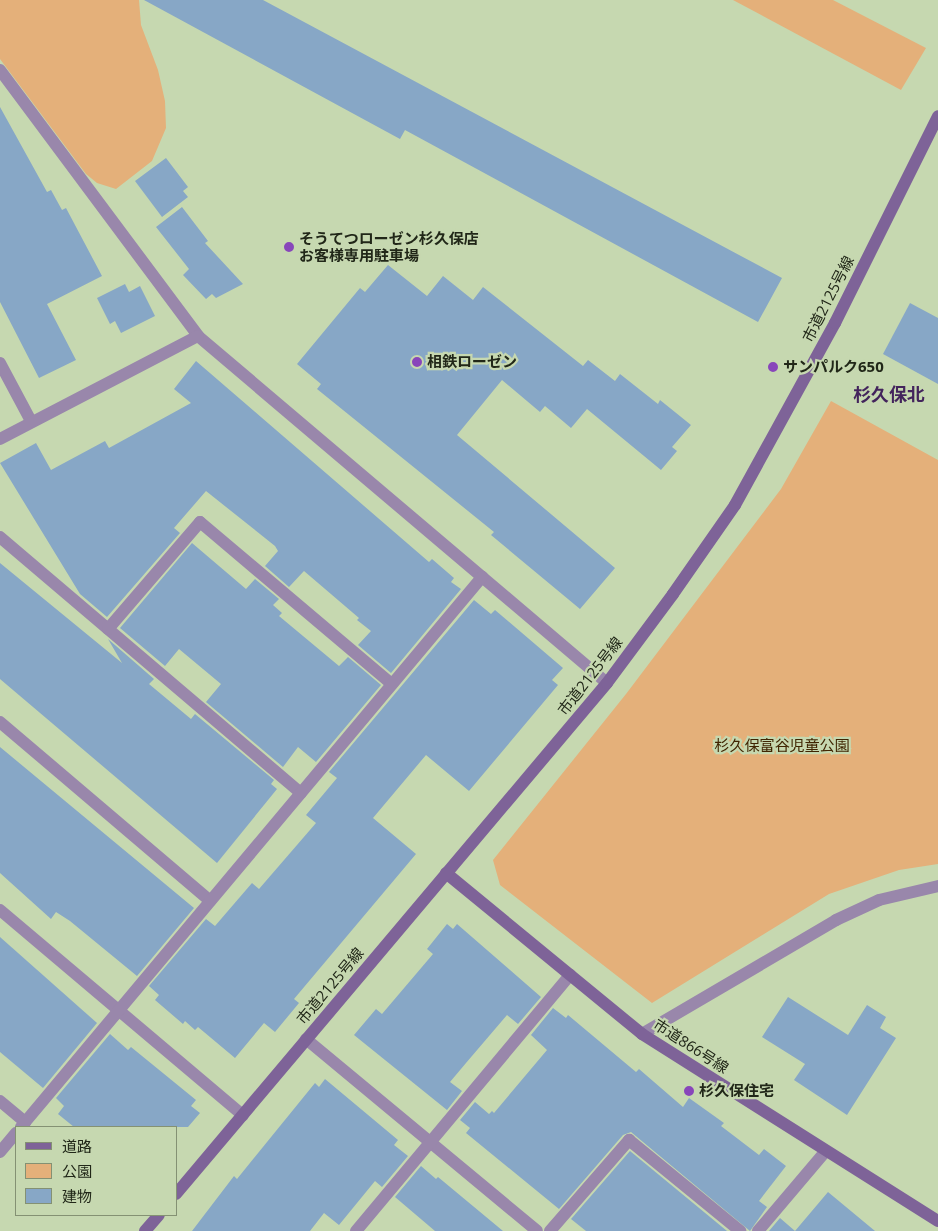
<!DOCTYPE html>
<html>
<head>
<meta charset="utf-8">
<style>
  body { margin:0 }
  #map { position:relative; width:938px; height:1231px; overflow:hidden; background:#c6d8b0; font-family:"Open Sans","Noto Sans JP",sans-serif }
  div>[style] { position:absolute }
  .green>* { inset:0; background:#e4b07a }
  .building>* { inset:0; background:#87a7c6 }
  .street>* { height:12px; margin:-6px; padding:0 6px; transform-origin:6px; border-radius:6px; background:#9987ab }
  .secondary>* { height:12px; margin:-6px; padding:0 6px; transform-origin:6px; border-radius:6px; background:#7e6398 }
  .dots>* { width:14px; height:14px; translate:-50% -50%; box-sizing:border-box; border:2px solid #c6d8b0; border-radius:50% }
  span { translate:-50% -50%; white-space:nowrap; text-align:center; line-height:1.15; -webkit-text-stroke:4.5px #c6d8b0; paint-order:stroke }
  .poi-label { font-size:15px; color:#212718; font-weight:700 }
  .left { translate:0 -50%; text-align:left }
  .street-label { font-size:15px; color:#212718 }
  .park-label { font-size:15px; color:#402502 }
  .quarter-label { font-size:18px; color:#43245c; font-weight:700 }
  .legend { position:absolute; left:15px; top:1126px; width:162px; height:90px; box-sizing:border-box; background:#c6d8b0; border:1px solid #849173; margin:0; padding:6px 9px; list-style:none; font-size:15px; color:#212718 }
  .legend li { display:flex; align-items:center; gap:10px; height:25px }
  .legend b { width:25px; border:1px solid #849173 }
</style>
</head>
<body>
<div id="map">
  <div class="green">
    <div style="clip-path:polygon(0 0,139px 0,141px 25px,158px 70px,165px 101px,166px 128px,152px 161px,116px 189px,97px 183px,86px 174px,0 59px)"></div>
    <div style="clip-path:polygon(733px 0,833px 0,926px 48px,901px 90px)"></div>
    <div style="clip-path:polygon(831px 401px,938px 460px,938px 864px,899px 870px,829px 894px,652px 1003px,500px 885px,493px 860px,626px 694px,781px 489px)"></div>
  </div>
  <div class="building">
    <div style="clip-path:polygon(144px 0,263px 0,782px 278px,758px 322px,405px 130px,400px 139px)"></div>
    <div style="clip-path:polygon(0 107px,47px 192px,51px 190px,62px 210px,66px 208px,102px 276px,47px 304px,76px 360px,39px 378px,0 302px)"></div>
    <div style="clip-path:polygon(166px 158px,188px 187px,183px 191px,188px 197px,162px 217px,135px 181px)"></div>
    <div style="clip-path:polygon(182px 207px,208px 241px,205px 243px,243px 284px,216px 298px,212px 294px,206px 299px,183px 275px,189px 269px,156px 227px)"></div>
    <div style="clip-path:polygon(388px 265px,427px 296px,443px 276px,473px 300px,483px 287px,583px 366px,588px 360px,615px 381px,620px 374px,658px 404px,660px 400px,691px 425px,672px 447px,677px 451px,661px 470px,587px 409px,571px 428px,545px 406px,540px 412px,502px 380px,457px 435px,615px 568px,580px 609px,491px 535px,494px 532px,317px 389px,321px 384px,297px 364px,360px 288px,365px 292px)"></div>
    <div style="clip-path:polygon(125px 284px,129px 292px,140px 286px,155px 316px,121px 333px,115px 321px,110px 324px,97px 298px)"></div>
    <div style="clip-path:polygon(910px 303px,938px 318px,938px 384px,883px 354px)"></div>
    <div style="clip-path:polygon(196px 361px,429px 562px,432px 559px,454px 578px,451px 582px,461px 589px,391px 673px,358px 645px,371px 631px,357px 620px,359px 618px,304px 571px,289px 587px,265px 566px,278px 551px,275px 546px,206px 491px,174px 528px,180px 533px,107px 617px,80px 594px,0 463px,36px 443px,51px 470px,105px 441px,109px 448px,191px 403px,174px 389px)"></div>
    <div style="clip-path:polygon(192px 543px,246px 589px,255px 579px,279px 599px,273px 605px,282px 613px,279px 616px,339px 666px,348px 657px,381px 685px,316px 762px,298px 747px,283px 767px,206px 702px,221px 684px,179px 649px,165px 666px,120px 628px)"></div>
    <div style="clip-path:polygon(0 563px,122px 663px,108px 639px,154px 679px,149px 684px,191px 719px,195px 714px,274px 780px,271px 784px,277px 789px,217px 863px,0 679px)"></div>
    <div style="clip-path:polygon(474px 600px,491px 614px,495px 610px,563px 668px,552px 680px,558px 685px,469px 791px,426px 755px,373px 818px,416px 854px,294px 999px,299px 1003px,275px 1032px,264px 1023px,235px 1058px,198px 1027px,195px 1030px,185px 1021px,183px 1024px,155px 1000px,159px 995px,149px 986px,206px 919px,215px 926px,252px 883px,259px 889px,316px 823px,306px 815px,337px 778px,329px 772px)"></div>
    <div style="clip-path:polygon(0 747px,194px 908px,137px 976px,70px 921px,56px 912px,51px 919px,0 873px)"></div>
    <div style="clip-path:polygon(447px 924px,453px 929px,457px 924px,541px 997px,518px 1024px,507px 1015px,466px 1063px,450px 1082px,462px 1091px,447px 1110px,354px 1035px,376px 1009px,382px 1014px,433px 954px,427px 949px)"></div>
    <div style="clip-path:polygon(0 937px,97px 1023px,43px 1088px,0 1052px)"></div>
    <div style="clip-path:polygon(788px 997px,848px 1035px,867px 1005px,886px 1017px,880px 1028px,896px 1038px,847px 1115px,794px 1080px,805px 1064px,762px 1037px)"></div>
    <div style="clip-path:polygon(553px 1008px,566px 1018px,568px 1015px,636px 1072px,639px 1069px,683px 1107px,689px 1098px,724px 1123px,721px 1126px,759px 1155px,764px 1149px,786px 1166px,759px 1201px,767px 1207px,750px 1231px,631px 1132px,623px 1135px,559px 1209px,466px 1133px,470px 1128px,460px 1120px,475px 1102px,489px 1114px,492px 1111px,494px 1113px,547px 1050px,531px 1035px)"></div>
    <div style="clip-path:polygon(110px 1034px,128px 1050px,131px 1047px,196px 1100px,191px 1106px,200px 1113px,188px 1127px,74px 1127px,58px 1114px,64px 1106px,56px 1098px)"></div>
    <div style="clip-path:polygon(325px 1079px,398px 1140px,394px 1145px,408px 1156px,382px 1187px,375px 1181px,339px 1225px,324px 1213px,310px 1231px,192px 1231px,234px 1176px,237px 1179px,315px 1083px,319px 1087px)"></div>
    <div style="clip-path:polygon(630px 1151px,727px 1231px,586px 1231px,571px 1219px)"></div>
    <div style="clip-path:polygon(421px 1166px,436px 1179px,438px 1177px,503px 1231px,435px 1231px,395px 1197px)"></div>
    <div style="clip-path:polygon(828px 1192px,875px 1231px,769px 1231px,780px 1218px,795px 1231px)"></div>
  </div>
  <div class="street">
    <div style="left:0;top:70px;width:332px;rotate:53.3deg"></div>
    <div style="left:198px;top:336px;width:536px;rotate:40.31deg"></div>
    <div style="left:0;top:363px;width:66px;rotate:61.9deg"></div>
    <div style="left:0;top:439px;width:223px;rotate:-27.5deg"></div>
    <div style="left:0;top:537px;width:395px;rotate:40.4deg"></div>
    <div style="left:108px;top:629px;width:141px;rotate:-49.3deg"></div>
    <div style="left:200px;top:522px;width:251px;rotate:40.2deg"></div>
    <div style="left:0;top:722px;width:276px;rotate:40.4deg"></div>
    <div style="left:0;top:910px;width:318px;rotate:40.2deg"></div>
    <div style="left:642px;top:1034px;width:225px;rotate:-30.4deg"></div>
    <div style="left:836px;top:920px;width:47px;rotate:-24.9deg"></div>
    <div style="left:879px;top:900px;width:61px;rotate:-13.3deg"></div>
    <div style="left:306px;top:1039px;width:300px;rotate:39.7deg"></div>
    <div style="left:0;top:1101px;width:33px;rotate:40deg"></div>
    <div style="left:21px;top:1127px;width:718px;rotate:-50.03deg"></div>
    <div style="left:0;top:1152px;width:25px;rotate:-50deg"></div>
    <div style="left:356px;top:1231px;width:334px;rotate:-50.1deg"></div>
    <div style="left:550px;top:1231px;width:121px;rotate:-49deg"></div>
    <div style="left:629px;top:1140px;width:144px;rotate:39.3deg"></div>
    <div style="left:758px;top:1231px;width:104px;rotate:-49.7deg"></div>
  </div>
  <div class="secondary">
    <div style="left:446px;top:873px;width:254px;rotate:39.4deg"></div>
    <div style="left:642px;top:1034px;width:350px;rotate:32.3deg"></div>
    <div style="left:176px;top:1194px;width:668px;rotate:-49.85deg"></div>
    <div style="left:607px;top:683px;width:111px;rotate:-53.4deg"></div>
    <div style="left:673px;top:594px;width:108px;rotate:-55.1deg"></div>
    <div style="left:735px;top:505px;width:208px;rotate:-61.2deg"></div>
    <div style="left:835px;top:323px;width:231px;rotate:-63.5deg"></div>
    <div style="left:145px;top:1231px;width:21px;rotate:-49deg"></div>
  </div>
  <div class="dots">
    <div style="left:289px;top:247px;background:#8846ba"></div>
    <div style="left:417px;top:362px;background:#8846ba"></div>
    <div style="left:773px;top:367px;background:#8846ba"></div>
    <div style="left:689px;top:1091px;background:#8846ba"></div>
  </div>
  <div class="poi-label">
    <span class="left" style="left:299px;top:247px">そうてつローゼン杉久保店<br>お客様専用駐車場</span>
    <span class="left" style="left:427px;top:362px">相鉄ローゼン</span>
    <span class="left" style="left:783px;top:367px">サンパルク650</span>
    <span class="left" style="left:699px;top:1091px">杉久保住宅</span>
  </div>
  <div class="street-label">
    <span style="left:828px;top:299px;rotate:-63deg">市道2125号線</span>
    <span style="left:590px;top:676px;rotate:-52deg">市道2125号線</span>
    <span style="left:330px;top:986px;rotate:-50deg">市道2125号線</span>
    <span style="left:691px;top:1046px;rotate:33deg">市道866号線</span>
  </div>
  <div class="park-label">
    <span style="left:782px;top:746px">杉久保富谷児童公園</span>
  </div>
  <div class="quarter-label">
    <span style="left:889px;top:394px">杉久保北</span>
  </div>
  <ul class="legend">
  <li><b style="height:6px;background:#7e6398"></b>道路</li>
  <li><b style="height:14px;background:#e4b07a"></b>公園</li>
  <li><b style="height:14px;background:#87a7c6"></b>建物</li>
  </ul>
</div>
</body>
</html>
